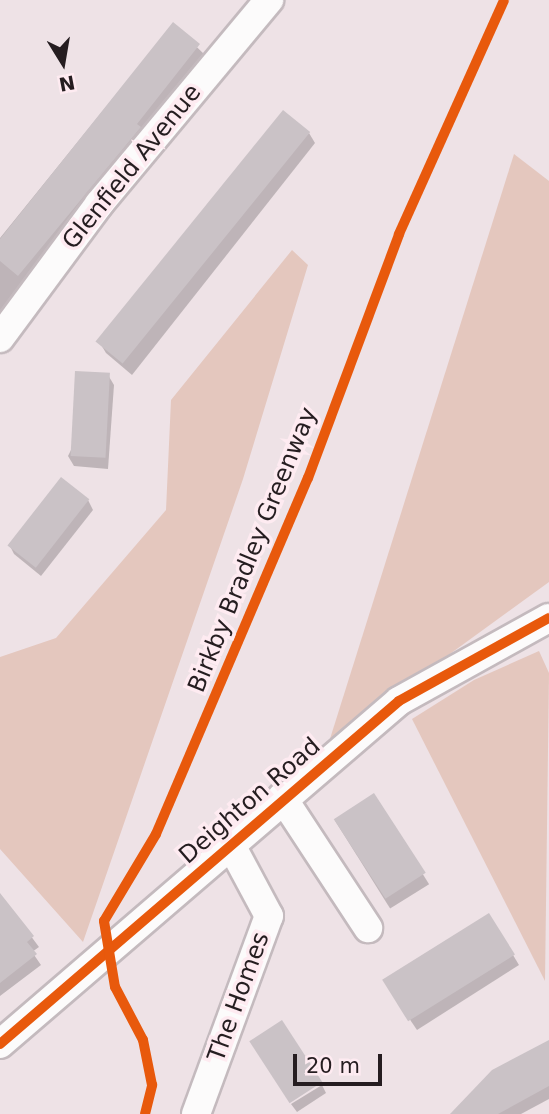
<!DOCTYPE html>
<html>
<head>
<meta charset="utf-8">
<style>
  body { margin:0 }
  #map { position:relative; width:549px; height:1114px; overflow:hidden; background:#eee2e6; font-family:"DejaVu Sans",sans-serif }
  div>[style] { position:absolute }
  .green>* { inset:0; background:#e4c7be }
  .shadow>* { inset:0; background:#0003; transform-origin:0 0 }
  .building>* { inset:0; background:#cac2c6; transform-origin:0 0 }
  .roads { filter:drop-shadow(2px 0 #c4babe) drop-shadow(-2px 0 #c4babe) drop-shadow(0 2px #c4babe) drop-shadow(0 -2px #c4babe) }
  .street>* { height:28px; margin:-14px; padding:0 14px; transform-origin:14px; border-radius:14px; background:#fcfbfb }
  .cycleway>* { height:10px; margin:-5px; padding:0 5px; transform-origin:5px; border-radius:5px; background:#e8590c }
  span { translate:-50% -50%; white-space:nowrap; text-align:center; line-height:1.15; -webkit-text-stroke:7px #feebf1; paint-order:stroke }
  .street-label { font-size:24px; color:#251d20 }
  .north { position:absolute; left:28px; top:28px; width:70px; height:70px; -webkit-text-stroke:5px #feebf1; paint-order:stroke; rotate:169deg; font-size:19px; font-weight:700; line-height:28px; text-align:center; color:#251d20 }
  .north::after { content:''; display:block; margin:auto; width:24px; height:32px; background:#251d20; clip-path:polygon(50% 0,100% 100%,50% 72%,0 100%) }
  .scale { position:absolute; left:293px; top:1054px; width:89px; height:32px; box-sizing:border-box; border:4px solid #251d20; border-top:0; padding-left:9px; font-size:21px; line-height:24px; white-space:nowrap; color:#251d20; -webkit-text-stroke:5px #feebf1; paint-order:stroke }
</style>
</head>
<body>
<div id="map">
  <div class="green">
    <div style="clip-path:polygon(514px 154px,549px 181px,549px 582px,329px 742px)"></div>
    <div style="clip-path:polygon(292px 250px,308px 265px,243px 479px,83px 942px,0 849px,0 657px,56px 638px,166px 510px,171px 400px)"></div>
    <div style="clip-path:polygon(539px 651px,549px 673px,545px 981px,412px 719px,474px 680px)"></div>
  </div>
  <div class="shadow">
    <div style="clip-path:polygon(173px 24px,205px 55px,143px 133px,146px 138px,0 313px,0 238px)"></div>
    <div style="clip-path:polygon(309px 133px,315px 143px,132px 375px,106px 353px,100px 343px)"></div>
    <div style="clip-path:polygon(108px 375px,114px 385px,108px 469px,74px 466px,68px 456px)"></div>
    <div style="clip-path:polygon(88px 500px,93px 510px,41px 576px,14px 554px,9px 544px)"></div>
    <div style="left:374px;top:796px;width:104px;height:46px;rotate:58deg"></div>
    <div style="clip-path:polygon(13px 912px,39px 947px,32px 952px,41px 965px,0 996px,0 922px)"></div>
    <div style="clip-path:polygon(513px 955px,519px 965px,417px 1030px,392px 993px)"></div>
    <div style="clip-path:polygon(549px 1041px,549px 1099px,521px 1114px,453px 1114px)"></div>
    <div style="clip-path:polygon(322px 1085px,326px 1093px,297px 1112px,291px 1104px)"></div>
  </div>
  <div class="building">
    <div style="clip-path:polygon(173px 22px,200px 44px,137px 124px,141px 127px,18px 276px,0 261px,0 239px)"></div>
    <div style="left:283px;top:110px;width:35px;height:298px;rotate:39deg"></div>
    <div style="left:75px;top:371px;width:35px;height:85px;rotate:3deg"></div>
    <div style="left:61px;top:477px;width:36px;height:87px;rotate:38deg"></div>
    <div style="left:374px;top:793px;width:95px;height:48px;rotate:57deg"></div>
    <div style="clip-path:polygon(0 893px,34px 936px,27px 942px,37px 954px,0 983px)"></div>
    <div style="left:489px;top:913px;width:49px;height:126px;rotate:58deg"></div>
    <div style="left:282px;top:1020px;width:74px;height:39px;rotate:57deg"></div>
    <div style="clip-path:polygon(549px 1040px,549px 1086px,498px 1114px,450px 1114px,492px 1070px)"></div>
  </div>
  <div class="roads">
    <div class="street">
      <div style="left:0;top:338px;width:167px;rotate:-53.5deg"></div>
      <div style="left:99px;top:204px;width:266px;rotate:-50.2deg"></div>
      <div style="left:282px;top:797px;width:157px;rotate:56.7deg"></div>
      <div style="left:0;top:1044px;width:526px;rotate:-40.68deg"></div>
      <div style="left:399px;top:701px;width:171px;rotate:-29deg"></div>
      <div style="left:196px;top:1114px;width:211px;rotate:-69.8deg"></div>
      <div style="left:269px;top:916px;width:81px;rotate:-118.2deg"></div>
    </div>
  </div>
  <div class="cycleway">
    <div style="left:0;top:1044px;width:526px;rotate:-40.68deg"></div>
    <div style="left:399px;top:701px;width:171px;rotate:-29deg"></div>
    <div style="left:145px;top:1114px;width:30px;rotate:-76deg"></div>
    <div style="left:152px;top:1085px;width:46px;rotate:-101.3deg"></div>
    <div style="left:143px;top:1040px;width:60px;rotate:-117.8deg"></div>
    <div style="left:115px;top:987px;width:67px;rotate:-99.5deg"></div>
    <div style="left:104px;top:921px;width:101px;rotate:-59.1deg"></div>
    <div style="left:156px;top:834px;width:387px;rotate:-66.9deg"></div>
    <div style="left:308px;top:478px;width:260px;rotate:-69.5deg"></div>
    <div style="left:399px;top:234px;width:256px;rotate:-65.8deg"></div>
  </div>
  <div class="street-label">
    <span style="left:132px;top:167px;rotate:-51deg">Glenfield Avenue</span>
    <span style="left:253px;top:550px;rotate:-68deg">Birkby Bradley Greenway</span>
    <span style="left:250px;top:801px;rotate:-41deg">Deighton Road</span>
    <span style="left:239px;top:997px;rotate:-70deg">The Homes</span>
  </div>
  <div class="north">N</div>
  <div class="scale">20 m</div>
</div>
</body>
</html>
